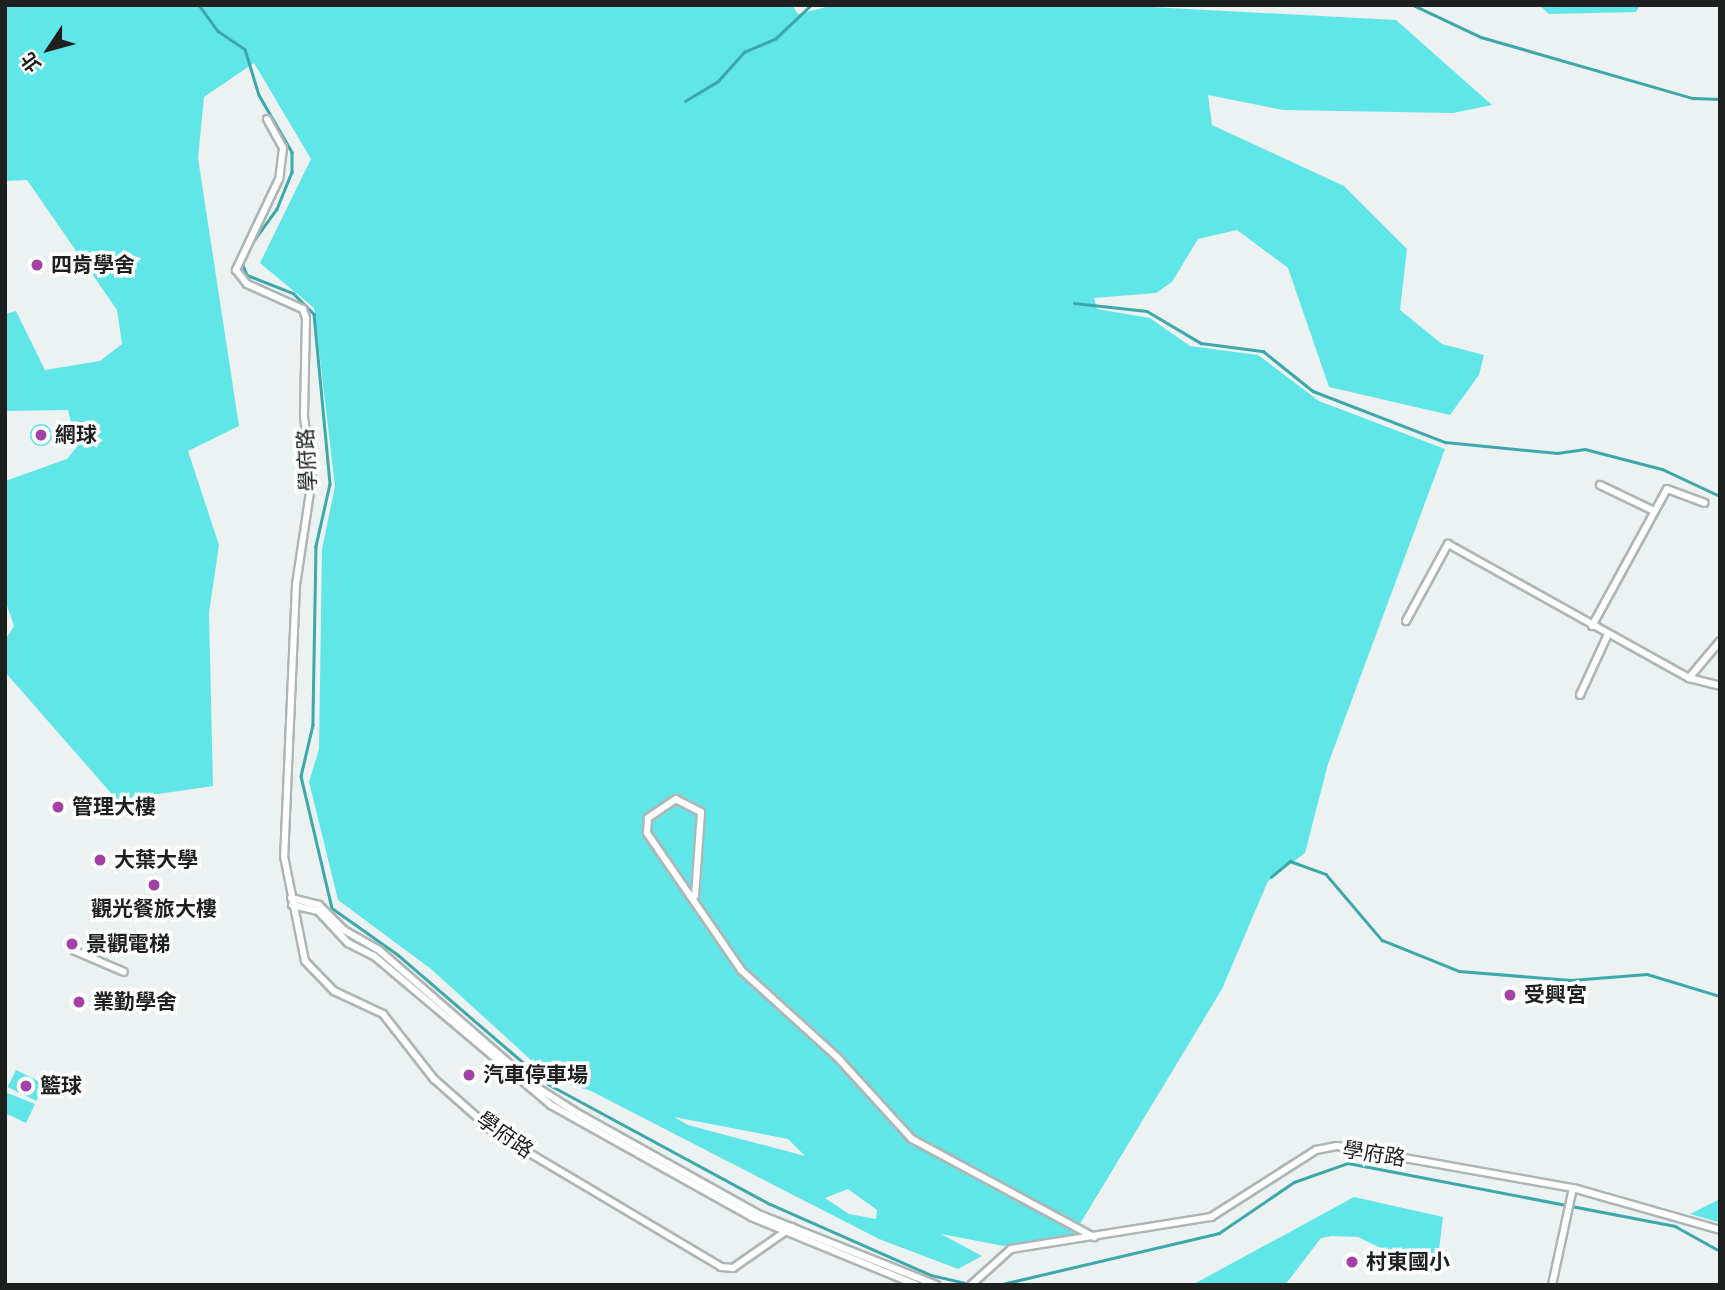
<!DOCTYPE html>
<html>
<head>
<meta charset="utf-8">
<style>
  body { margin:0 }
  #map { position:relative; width:1725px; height:1290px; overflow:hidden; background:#ecf2f2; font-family:"Source Sans 3","Noto Sans TC",sans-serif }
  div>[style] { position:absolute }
  .green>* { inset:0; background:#61e6e8; transform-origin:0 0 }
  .round { border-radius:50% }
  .stream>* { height:2.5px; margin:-1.25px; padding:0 1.25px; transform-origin:1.25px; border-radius:1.25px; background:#3ca8aa }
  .roads { filter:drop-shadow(2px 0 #aeb5b5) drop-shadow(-2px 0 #aeb5b5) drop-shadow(0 2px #aeb5b5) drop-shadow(0 -2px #aeb5b5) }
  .street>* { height:6px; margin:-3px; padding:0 3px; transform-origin:3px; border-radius:3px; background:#fff }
  .dots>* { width:19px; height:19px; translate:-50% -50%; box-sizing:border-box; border:4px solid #fff; border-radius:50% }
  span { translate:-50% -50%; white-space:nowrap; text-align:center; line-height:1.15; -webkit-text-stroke:7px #fff; paint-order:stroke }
  .poi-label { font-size:21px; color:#1e2020; font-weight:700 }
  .left { translate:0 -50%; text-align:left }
  .street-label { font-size:21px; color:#1e2020 }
  .frame { position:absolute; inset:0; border:7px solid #1e2020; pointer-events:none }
  .north { position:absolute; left:14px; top:14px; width:70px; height:70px; -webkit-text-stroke:5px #fff; paint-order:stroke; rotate:234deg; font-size:19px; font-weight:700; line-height:28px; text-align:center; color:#1e2020 }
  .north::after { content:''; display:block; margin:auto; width:24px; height:32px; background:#1e2020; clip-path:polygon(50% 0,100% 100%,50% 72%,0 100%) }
</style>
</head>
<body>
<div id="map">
  <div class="green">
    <div style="clip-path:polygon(evenodd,5px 5px,792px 5px,798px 14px,830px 6px,1114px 5px,1396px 20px,1492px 105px,1453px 113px,1283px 110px,1208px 95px,1212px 125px,1344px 186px,1407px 249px,1400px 310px,1442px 344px,1484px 355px,1479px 375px,1450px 415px,1329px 387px,1288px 268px,1237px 230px,1198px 239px,1172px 282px,1156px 293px,1094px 298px,1097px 309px,1150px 318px,1190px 346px,1258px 355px,1319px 401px,1445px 449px,1328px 764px,1305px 853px,1268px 881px,1222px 989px,1072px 1237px,1004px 1246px,941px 1234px,982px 1256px,958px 1269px,879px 1239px,591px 1091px,552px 1079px,431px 969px,338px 900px,309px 782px,319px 749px,322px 549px,335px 486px,314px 308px,260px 263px,311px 159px,254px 63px,204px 97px,198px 158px,239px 426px,188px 451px,219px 545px,209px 613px,213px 786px,117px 800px,5px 672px,5px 640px,14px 626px,5px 600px,5px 481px,67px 459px,77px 447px,68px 410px,5px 411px,5px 314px,16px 311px,45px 370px,100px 361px,122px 344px,117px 310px,27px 180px,5px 181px,5px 5px,674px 1117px,788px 1139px,805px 1156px,688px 1125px,674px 1117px,5px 5px,848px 1189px,877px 1210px,876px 1219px,849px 1214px,825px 1198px,848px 1189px)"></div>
    <div style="clip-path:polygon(1539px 5px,1640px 5px,1636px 12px,1549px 14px)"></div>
    <div class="round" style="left:30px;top:424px;width:22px;height:22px"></div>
    <div style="left:16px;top:1070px;width:32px;height:19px;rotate:26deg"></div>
    <div style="clip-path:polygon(5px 1092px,35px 1104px,26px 1123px,5px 1113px)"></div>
    <div style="clip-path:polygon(1354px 1197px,1443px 1217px,1436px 1275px,1358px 1237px,1332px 1236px,1321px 1238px,1285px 1285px,1192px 1285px)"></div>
    <div style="clip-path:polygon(1720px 1199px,1718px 1222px,1690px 1214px)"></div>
  </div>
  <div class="stream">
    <div style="left:199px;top:5px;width:32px;rotate:54deg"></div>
    <div style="left:218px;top:31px;width:32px;rotate:34deg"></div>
    <div style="left:245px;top:49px;width:48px;rotate:73.1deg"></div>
    <div style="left:259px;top:95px;width:66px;rotate:59.9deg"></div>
    <div style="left:292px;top:152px;width:20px;rotate:90deg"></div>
    <div style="left:292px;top:172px;width:40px;rotate:112deg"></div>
    <div style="left:277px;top:209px;width:48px;rotate:125.7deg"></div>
    <div style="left:1413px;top:5px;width:75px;rotate:25.2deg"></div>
    <div style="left:1481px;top:37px;width:221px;rotate:16.1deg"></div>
    <div style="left:1693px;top:98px;width:27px;rotate:2deg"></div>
    <div style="left:685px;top:101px;width:39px;rotate:-31deg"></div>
    <div style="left:718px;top:81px;width:39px;rotate:-48deg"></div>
    <div style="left:744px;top:52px;width:34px;rotate:-23deg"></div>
    <div style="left:775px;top:39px;width:50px;rotate:-43.4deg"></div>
    <div style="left:242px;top:263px;width:13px;rotate:67deg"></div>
    <div style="left:247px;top:275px;width:49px;rotate:21.4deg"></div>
    <div style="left:293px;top:293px;width:30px;rotate:45deg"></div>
    <div style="left:314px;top:314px;width:171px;rotate:84.6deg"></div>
    <div style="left:330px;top:484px;width:64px;rotate:102.7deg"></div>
    <div style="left:316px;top:546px;width:179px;rotate:91deg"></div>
    <div style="left:313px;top:725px;width:52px;rotate:103.2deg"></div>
    <div style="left:301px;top:776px;width:136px;rotate:76.8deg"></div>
    <div style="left:332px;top:908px;width:80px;rotate:35.3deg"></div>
    <div style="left:397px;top:954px;width:199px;rotate:40.7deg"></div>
    <div style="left:548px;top:1084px;width:252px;rotate:28.4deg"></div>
    <div style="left:770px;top:1204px;width:176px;rotate:23.8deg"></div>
    <div style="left:931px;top:1275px;width:40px;rotate:13deg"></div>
    <div style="left:1074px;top:303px;width:73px;rotate:6.3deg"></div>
    <div style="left:1147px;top:311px;width:63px;rotate:30.7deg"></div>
    <div style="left:1201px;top:343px;width:63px;rotate:7.4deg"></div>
    <div style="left:1263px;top:351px;width:64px;rotate:38.7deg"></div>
    <div style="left:1313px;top:391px;width:142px;rotate:21.1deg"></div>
    <div style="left:1445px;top:442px;width:113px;rotate:5.6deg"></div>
    <div style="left:1557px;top:453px;width:28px;rotate:-8deg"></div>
    <div style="left:1585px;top:449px;width:80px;rotate:14.6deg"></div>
    <div style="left:1662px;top:469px;width:64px;rotate:25deg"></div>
    <div style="left:1271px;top:877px;width:25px;rotate:-40deg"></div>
    <div style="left:1290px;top:861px;width:38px;rotate:20deg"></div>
    <div style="left:1326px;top:874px;width:87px;rotate:49.7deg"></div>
    <div style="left:1382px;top:940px;width:83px;rotate:21.9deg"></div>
    <div style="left:1459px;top:971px;width:112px;rotate:4.6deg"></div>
    <div style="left:1571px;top:980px;width:76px;rotate:-4.5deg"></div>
    <div style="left:1647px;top:974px;width:76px;rotate:16.8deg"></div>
    <div style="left:998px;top:1285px;width:227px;rotate:-13.2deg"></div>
    <div style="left:1219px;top:1233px;width:91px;rotate:-34.2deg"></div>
    <div style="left:1294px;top:1182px;width:57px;rotate:-19.4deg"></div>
    <div style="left:1348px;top:1163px;width:333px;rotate:10.9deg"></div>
    <div style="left:1675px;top:1226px;width:51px;rotate:29.1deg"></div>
  </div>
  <div class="roads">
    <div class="street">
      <div style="left:267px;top:119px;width:33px;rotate:61deg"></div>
      <div style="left:283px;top:148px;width:31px;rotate:97deg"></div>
      <div style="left:279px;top:179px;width:101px;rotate:115.3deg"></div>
      <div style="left:236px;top:270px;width:18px;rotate:52deg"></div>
      <div style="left:247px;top:284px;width:61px;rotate:24.1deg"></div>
      <div style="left:303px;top:309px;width:9px;rotate:72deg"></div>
      <div style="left:306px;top:318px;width:99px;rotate:91.2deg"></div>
      <div style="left:304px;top:417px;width:63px;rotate:82.6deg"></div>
      <div style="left:312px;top:479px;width:107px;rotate:98.6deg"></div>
      <div style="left:296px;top:585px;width:271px;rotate:92.5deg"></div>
      <div style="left:284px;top:856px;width:107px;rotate:78.7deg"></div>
      <div style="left:305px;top:961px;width:42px;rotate:46deg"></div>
      <div style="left:334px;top:991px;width:54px;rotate:25.1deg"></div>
      <div style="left:383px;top:1014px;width:83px;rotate:51.9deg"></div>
      <div style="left:434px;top:1079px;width:80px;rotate:41.5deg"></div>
      <div style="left:494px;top:1132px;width:264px;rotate:30.7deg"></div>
      <div style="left:721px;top:1267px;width:12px;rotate:5deg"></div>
      <div style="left:733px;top:1268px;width:72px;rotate:-34.8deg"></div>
      <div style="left:1600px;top:485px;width:60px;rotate:25.7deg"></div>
      <div style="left:1406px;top:621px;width:88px;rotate:-61.4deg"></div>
      <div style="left:1448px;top:544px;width:276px;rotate:29.1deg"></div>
      <div style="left:1689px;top:678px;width:32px;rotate:14deg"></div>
      <div style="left:1592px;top:626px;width:156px;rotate:-61.3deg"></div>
      <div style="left:1667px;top:489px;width:40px;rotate:20.2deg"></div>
      <div style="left:1689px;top:678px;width:48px;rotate:-50deg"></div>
      <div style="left:1580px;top:695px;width:67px;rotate:-65.3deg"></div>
      <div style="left:695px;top:896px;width:84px;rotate:-85.9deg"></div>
      <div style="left:701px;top:812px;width:28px;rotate:-153deg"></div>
      <div style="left:676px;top:799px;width:34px;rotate:146deg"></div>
      <div style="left:648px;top:818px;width:15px;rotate:94deg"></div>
      <div style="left:647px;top:833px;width:166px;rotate:55.5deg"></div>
      <div style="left:741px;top:970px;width:130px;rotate:42.2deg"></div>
      <div style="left:837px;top:1057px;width:111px;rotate:47.6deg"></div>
      <div style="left:912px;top:1139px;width:207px;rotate:28.3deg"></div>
      <div style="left:291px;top:898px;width:29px;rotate:14deg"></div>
      <div style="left:319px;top:905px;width:35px;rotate:45deg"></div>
      <div style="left:344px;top:930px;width:40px;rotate:29.7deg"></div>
      <div style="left:379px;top:950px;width:207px;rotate:41.1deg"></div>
      <div style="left:535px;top:1086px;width:46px;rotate:32.7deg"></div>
      <div style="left:574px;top:1111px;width:211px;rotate:29.2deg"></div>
      <div style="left:758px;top:1214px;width:192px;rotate:21.7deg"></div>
      <div style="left:292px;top:905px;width:27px;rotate:13deg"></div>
      <div style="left:318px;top:911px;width:44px;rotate:46.8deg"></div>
      <div style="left:348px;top:943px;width:29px;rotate:27deg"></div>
      <div style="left:374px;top:956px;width:231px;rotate:40.1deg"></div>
      <div style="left:551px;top:1105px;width:229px;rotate:29.2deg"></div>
      <div style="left:751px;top:1217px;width:179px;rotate:22.3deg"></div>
      <div style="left:75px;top:951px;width:53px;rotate:23.2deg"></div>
      <div style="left:971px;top:1285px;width:54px;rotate:-42deg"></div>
      <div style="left:1011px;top:1249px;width:203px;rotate:-9.1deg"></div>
      <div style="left:1211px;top:1217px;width:125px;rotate:-32.5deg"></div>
      <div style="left:1316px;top:1150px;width:21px;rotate:-11deg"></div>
      <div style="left:1337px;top:1146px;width:240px;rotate:10.1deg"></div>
      <div style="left:1573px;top:1188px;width:153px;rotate:15.9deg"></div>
      <div style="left:1552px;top:1285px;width:99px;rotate:-77.8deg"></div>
    </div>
  </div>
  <div class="dots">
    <div style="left:37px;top:265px;background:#a441a7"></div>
    <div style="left:41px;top:435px;background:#a441a7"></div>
    <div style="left:58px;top:807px;background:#a441a7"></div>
    <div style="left:100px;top:860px;background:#a441a7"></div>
    <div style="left:154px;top:885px;background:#a441a7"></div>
    <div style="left:72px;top:944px;background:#a441a7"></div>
    <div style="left:1510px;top:995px;background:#a441a7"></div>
    <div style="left:79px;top:1002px;background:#a441a7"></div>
    <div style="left:469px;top:1075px;background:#a441a7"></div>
    <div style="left:26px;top:1086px;background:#a441a7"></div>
    <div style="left:1352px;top:1262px;background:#a441a7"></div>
  </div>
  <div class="poi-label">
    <span class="left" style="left:51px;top:265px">四肯學舍</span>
    <span class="left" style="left:55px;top:435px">網球</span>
    <span class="left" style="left:72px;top:807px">管理大樓</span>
    <span class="left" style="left:114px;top:860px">大葉大學</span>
    <span style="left:154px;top:909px">觀光餐旅大樓</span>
    <span class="left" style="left:86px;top:944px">景觀電梯</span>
    <span class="left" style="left:1524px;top:995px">受興宮</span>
    <span class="left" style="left:93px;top:1002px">業勤學舍</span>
    <span class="left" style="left:483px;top:1075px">汽車停車場</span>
    <span class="left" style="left:40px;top:1086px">籃球</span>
    <span class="left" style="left:1366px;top:1262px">村東國小</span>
  </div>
  <div class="street-label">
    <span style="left:307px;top:460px;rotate:-93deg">學府路</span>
    <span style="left:505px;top:1135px;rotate:35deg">學府路</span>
    <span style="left:1374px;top:1154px;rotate:9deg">學府路</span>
  </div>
  <div class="frame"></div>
  <div class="north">北</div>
</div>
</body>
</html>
